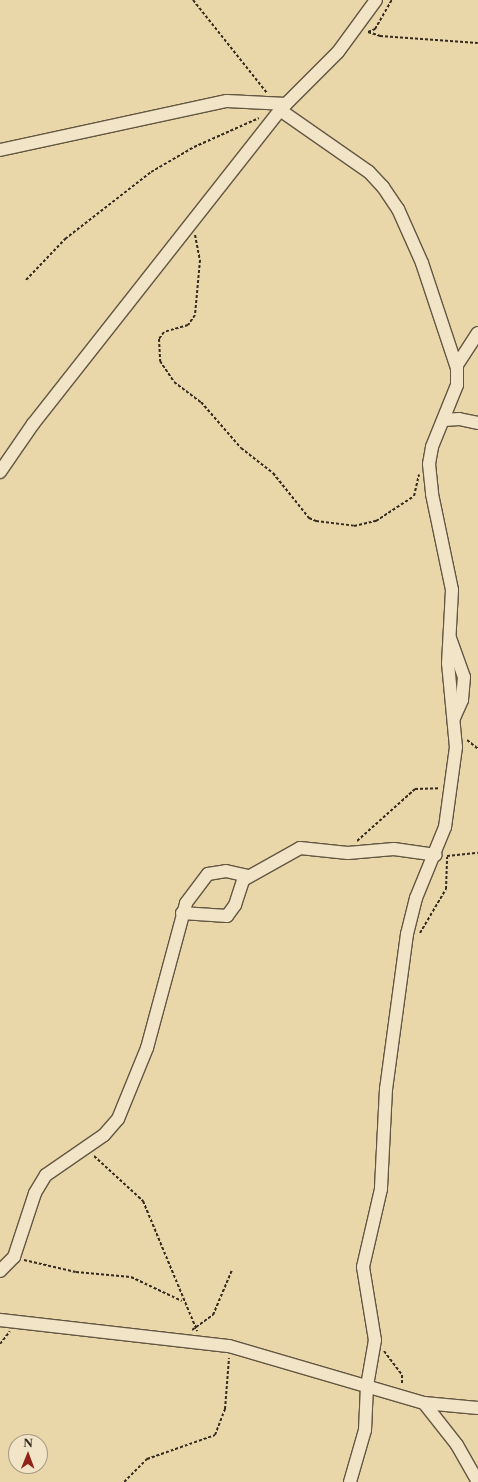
<!DOCTYPE html>
<html>
<head>
<meta charset="utf-8">
<style>
  body { margin:0 }
  #map { position:relative; width:478px; height:1482px; overflow:hidden; background:#e9d6a9; font-family:"Libre Caslon Text",serif }
  div>[style] { position:absolute }
  .path>* { height:2px; margin-top:-1px; transform-origin:0; background:repeating-linear-gradient(90deg,#362b20 0 3px,transparent 0 5px) }
  .roads { filter:drop-shadow(1px 0 #635642) drop-shadow(-1px 0 #635642) drop-shadow(0 1px #635642) drop-shadow(0 -1px #635642) }
  .minor>* { height:12px; margin:-6px; padding:0 6px; transform-origin:6px; border-radius:6px; background:#f1e4c7 }
  span { translate:-50% -50%; white-space:nowrap; text-align:center; line-height:1.15; -webkit-text-stroke:3.5px #f1e4c7; paint-order:stroke }
  .north { position:absolute; left:8px; top:1434px; width:40px; height:40px; box-sizing:border-box; background:#f1e4c7; border:1px solid #a69a84; border-radius:50%; rotate:1deg; font-size:11px; font-weight:700; line-height:16px; text-align:center; color:#362b20 }
  .north::after { content:''; display:block; margin:auto; width:14px; height:18px; background:#8f2418; clip-path:polygon(50% 0,100% 100%,50% 72%,0 100%) }
</style>
</head>
<body>
<div id="map">
  <div class="path">
    <div style="left:193px;top:0;width:119px;rotate:51.5deg"></div>
    <div style="left:368px;top:32px;width:13px;rotate:18deg"></div>
    <div style="left:380px;top:36px;width:98px;rotate:4.1deg"></div>
    <div style="left:368px;top:32px;width:8px;rotate:-23deg"></div>
    <div style="left:375px;top:29px;width:34px;rotate:-60deg"></div>
    <div style="left:195px;top:235px;width:25px;rotate:79deg"></div>
    <div style="left:200px;top:260px;width:55px;rotate:95.2deg"></div>
    <div style="left:195px;top:315px;width:12px;rotate:125deg"></div>
    <div style="left:188px;top:325px;width:25px;rotate:164deg"></div>
    <div style="left:164px;top:332px;width:9px;rotate:126deg"></div>
    <div style="left:159px;top:339px;width:22px;rotate:87deg"></div>
    <div style="left:160px;top:361px;width:25px;rotate:56deg"></div>
    <div style="left:174px;top:382px;width:34px;rotate:37deg"></div>
    <div style="left:201px;top:402px;width:61px;rotate:49deg"></div>
    <div style="left:241px;top:448px;width:41px;rotate:38deg"></div>
    <div style="left:273px;top:473px;width:58px;rotate:51.3deg"></div>
    <div style="left:309px;top:518px;width:8px;rotate:23deg"></div>
    <div style="left:316px;top:521px;width:38px;rotate:7deg"></div>
    <div style="left:354px;top:526px;width:23px;rotate:-13deg"></div>
    <div style="left:376px;top:521px;width:45px;rotate:-33.3deg"></div>
    <div style="left:414px;top:496px;width:22px;rotate:-77deg"></div>
    <div style="left:26px;top:280px;width:57px;rotate:-46.4deg"></div>
    <div style="left:65px;top:239px;width:109px;rotate:-37.9deg"></div>
    <div style="left:151px;top:172px;width:50px;rotate:-30.2deg"></div>
    <div style="left:194px;top:147px;width:71px;rotate:-24deg"></div>
    <div style="left:467px;top:740px;width:14px;rotate:39deg"></div>
    <div style="left:357px;top:841px;width:78px;rotate:-41.9deg"></div>
    <div style="left:415px;top:789px;width:25px;rotate:-2deg"></div>
    <div style="left:447px;top:856px;width:31px;rotate:-6deg"></div>
    <div style="left:420px;top:933px;width:51px;rotate:-59.4deg"></div>
    <div style="left:446px;top:889px;width:32px;rotate:-88deg"></div>
    <div style="left:94px;top:1156px;width:67px;rotate:42.6deg"></div>
    <div style="left:143px;top:1201px;width:141px;rotate:67.4deg"></div>
    <div style="left:24px;top:1260px;width:53px;rotate:13deg"></div>
    <div style="left:76px;top:1272px;width:55px;rotate:5.2deg"></div>
    <div style="left:131px;top:1277px;width:56px;rotate:25.2deg"></div>
    <div style="left:192px;top:1330px;width:26px;rotate:-36deg"></div>
    <div style="left:213px;top:1315px;width:49px;rotate:-67.1deg"></div>
    <div style="left:0;top:1344px;width:16px;rotate:-52deg"></div>
    <div style="left:384px;top:1351px;width:30px;rotate:53deg"></div>
    <div style="left:402px;top:1375px;width:10px;rotate:90deg"></div>
    <div style="left:124px;top:1482px;width:33px;rotate:-45deg"></div>
    <div style="left:147px;top:1459px;width:72px;rotate:-19.4deg"></div>
    <div style="left:215px;top:1435px;width:28px;rotate:-69deg"></div>
    <div style="left:225px;top:1409px;width:51px;rotate:-85.5deg"></div>
  </div>
  <div class="roads">
    <div class="minor">
      <div style="left:280px;top:110px;width:108px;rotate:34.9deg"></div>
      <div style="left:369px;top:172px;width:21px;rotate:47deg"></div>
      <div style="left:383px;top:187px;width:27px;rotate:56deg"></div>
      <div style="left:398px;top:209px;width:59px;rotate:66deg"></div>
      <div style="left:422px;top:263px;width:111px;rotate:71.6deg"></div>
      <div style="left:457px;top:368px;width:17px;rotate:90deg"></div>
      <div style="left:457px;top:385px;width:67px;rotate:112deg"></div>
      <div style="left:432px;top:447px;width:17px;rotate:100deg"></div>
      <div style="left:429px;top:464px;width:30px;rotate:84deg"></div>
      <div style="left:432px;top:494px;width:98px;rotate:78.2deg"></div>
      <div style="left:452px;top:590px;width:73px;rotate:93.1deg"></div>
      <div style="left:448px;top:663px;width:84px;rotate:84.6deg"></div>
      <div style="left:456px;top:747px;width:81px;rotate:97.8deg"></div>
      <div style="left:445px;top:827px;width:77px;rotate:112.2deg"></div>
      <div style="left:416px;top:898px;width:37px;rotate:104deg"></div>
      <div style="left:407px;top:934px;width:156px;rotate:97.7deg"></div>
      <div style="left:386px;top:1089px;width:100px;rotate:92.9deg"></div>
      <div style="left:381px;top:1189px;width:80px;rotate:103deg"></div>
      <div style="left:363px;top:1267px;width:74px;rotate:80.7deg"></div>
      <div style="left:375px;top:1340px;width:47px;rotate:99.9deg"></div>
      <div style="left:367px;top:1386px;width:44px;rotate:92.6deg"></div>
      <div style="left:365px;top:1430px;width:54px;rotate:106.1deg"></div>
      <div style="left:0;top:150px;width:232px;rotate:-12.2deg"></div>
      <div style="left:227px;top:101px;width:59px;rotate:2.9deg"></div>
      <div style="left:457px;top:365px;width:38px;rotate:-57deg"></div>
      <div style="left:444px;top:420px;width:15px;rotate:-4deg"></div>
      <div style="left:459px;top:419px;width:19px;rotate:12deg"></div>
      <div style="left:0;top:472px;width:58px;rotate:-55.5deg"></div>
      <div style="left:33px;top:424px;width:400px;rotate:-51.8deg"></div>
      <div style="left:280px;top:110px;width:82px;rotate:-45deg"></div>
      <div style="left:338px;top:52px;width:64px;rotate:-53.8deg"></div>
      <div style="left:450px;top:638px;width:41px;rotate:70.3deg"></div>
      <div style="left:464px;top:677px;width:23px;rotate:95deg"></div>
      <div style="left:462px;top:700px;width:20px;rotate:114deg"></div>
      <div style="left:182px;top:913px;width:45px;rotate:3.8deg"></div>
      <div style="left:227px;top:916px;width:14px;rotate:-54deg"></div>
      <div style="left:235px;top:905px;width:26px;rotate:-72deg"></div>
      <div style="left:243px;top:880px;width:65px;rotate:-29.3deg"></div>
      <div style="left:300px;top:848px;width:48px;rotate:5.9deg"></div>
      <div style="left:348px;top:853px;width:46px;rotate:-5deg"></div>
      <div style="left:394px;top:849px;width:42px;rotate:8.1deg"></div>
      <div style="left:0;top:1271px;width:20px;rotate:-45deg"></div>
      <div style="left:14px;top:1257px;width:67px;rotate:-71.8deg"></div>
      <div style="left:35px;top:1193px;width:21px;rotate:-59deg"></div>
      <div style="left:46px;top:1175px;width:70px;rotate:-34.6deg"></div>
      <div style="left:104px;top:1135px;width:21px;rotate:-49deg"></div>
      <div style="left:118px;top:1119px;width:77px;rotate:-67.8deg"></div>
      <div style="left:147px;top:1048px;width:150px;rotate:-74.9deg"></div>
      <div style="left:186px;top:903px;width:36px;rotate:-53deg"></div>
      <div style="left:208px;top:874px;width:18px;rotate:-9deg"></div>
      <div style="left:226px;top:871px;width:23px;rotate:13deg"></div>
      <div style="left:0;top:1320px;width:230px;rotate:6.5deg"></div>
      <div style="left:229px;top:1346px;width:203px;rotate:16.3deg"></div>
      <div style="left:424px;top:1403px;width:54px;rotate:5.3deg"></div>
      <div style="left:424px;top:1403px;width:53px;rotate:51.8deg"></div>
      <div style="left:457px;top:1445px;width:43px;rotate:60.4deg"></div>
    </div>
  </div>
  <div class="north">N</div>
</div>
</body>
</html>
